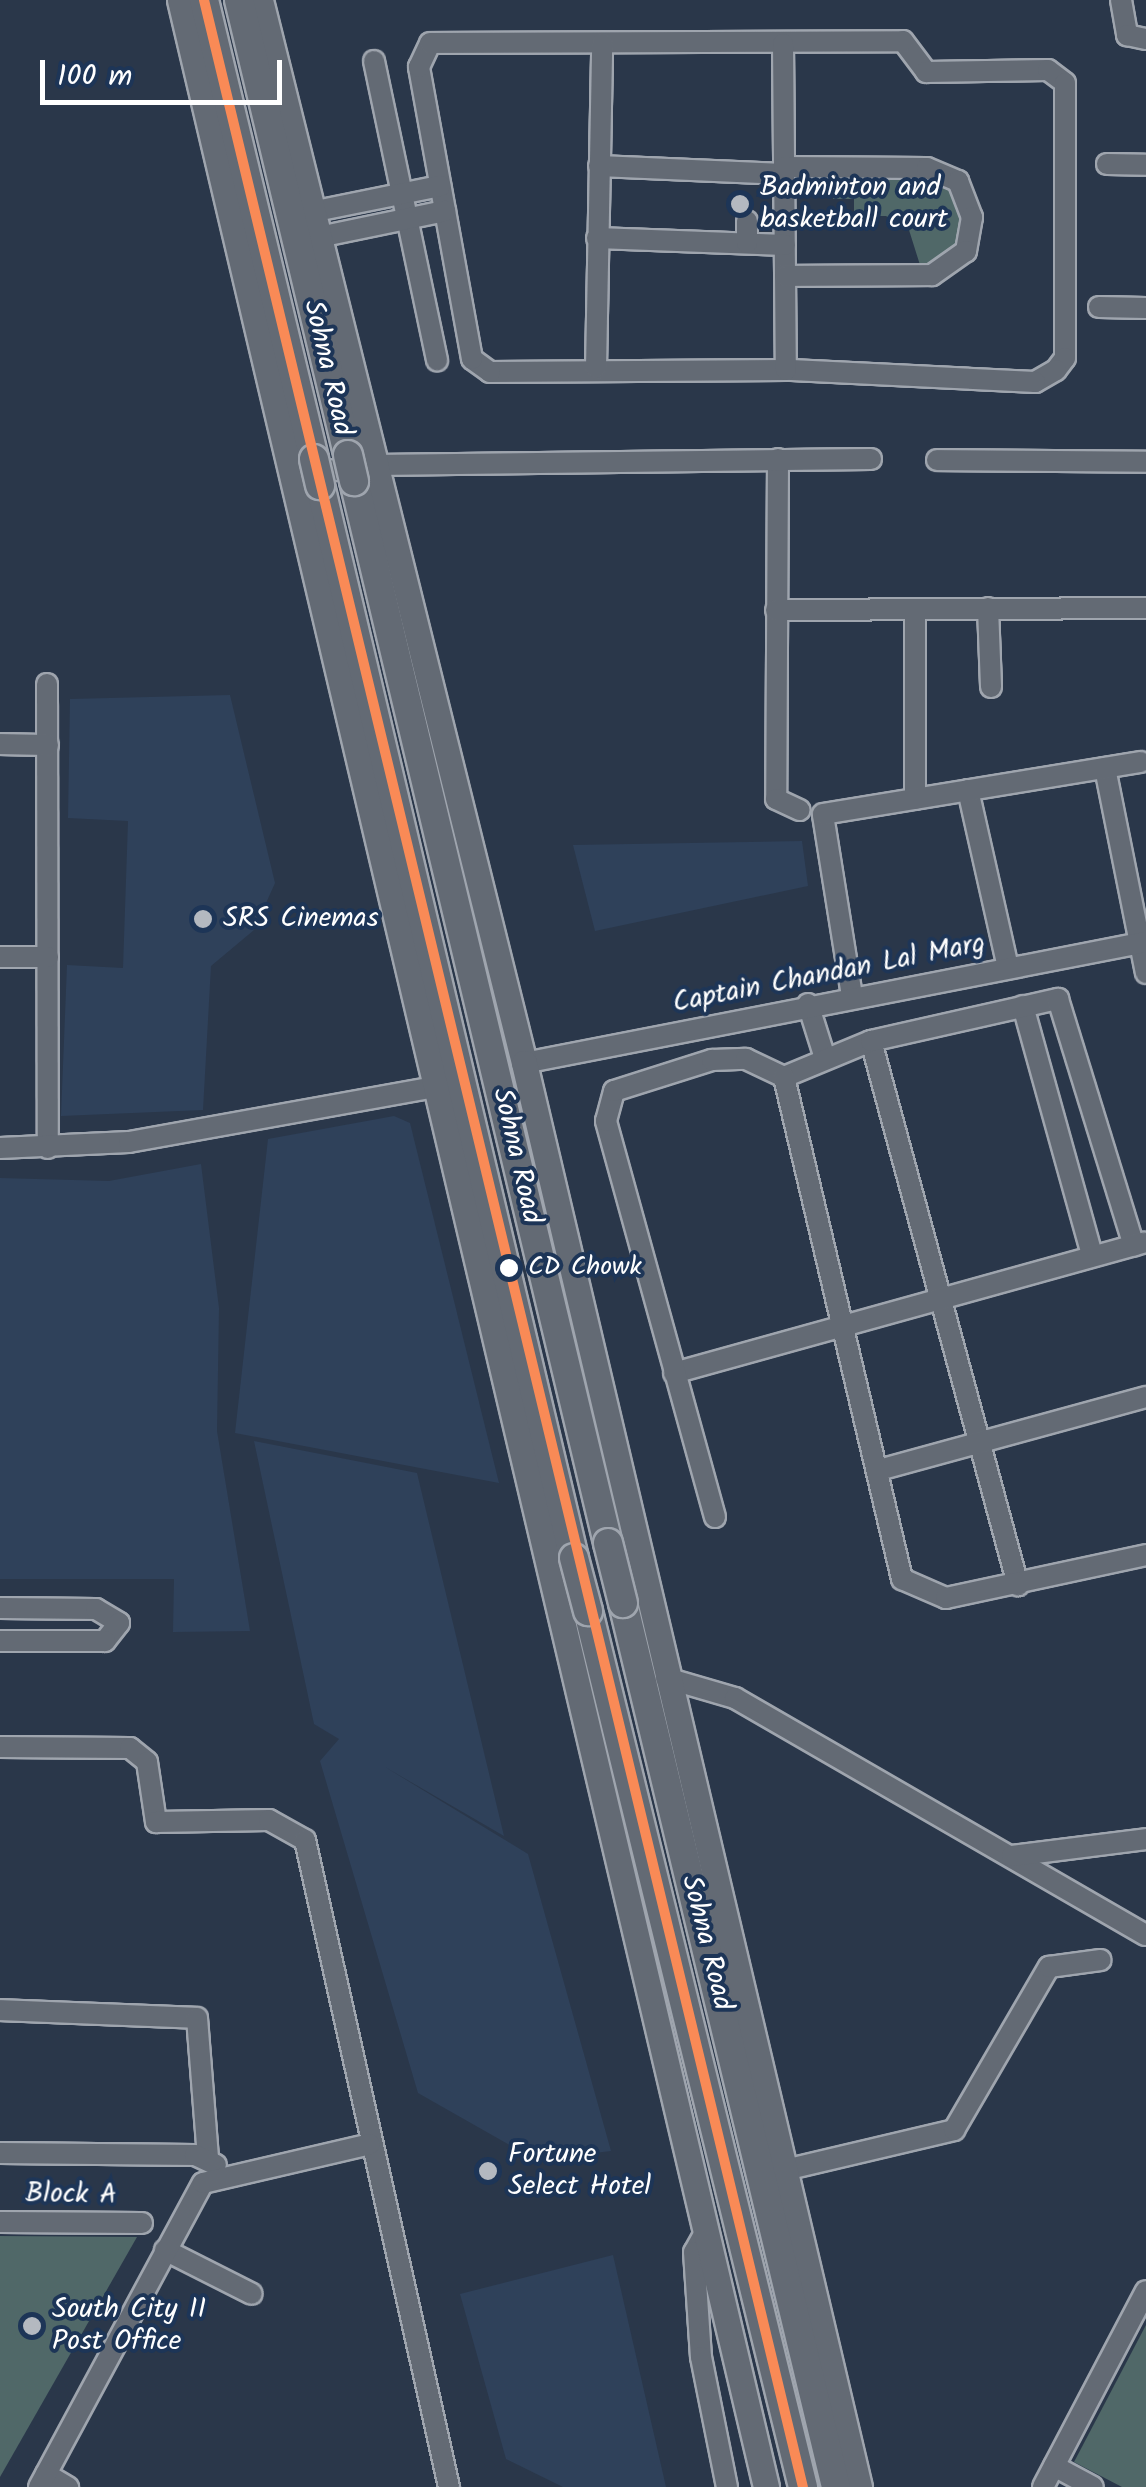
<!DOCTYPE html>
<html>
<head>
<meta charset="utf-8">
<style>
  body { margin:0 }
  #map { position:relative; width:1146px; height:2487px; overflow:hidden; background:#2a374a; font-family:Kalam,sans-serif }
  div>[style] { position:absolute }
  .built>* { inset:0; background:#2f415a }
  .green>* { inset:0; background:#506868 }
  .roads { filter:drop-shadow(2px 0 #9fa5ae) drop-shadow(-2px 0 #9fa5ae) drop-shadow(0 2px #9fa5ae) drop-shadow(0 -2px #9fa5ae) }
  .minor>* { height:20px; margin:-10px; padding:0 10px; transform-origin:10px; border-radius:10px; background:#636a74 }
  .major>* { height:25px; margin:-12.5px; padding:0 12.5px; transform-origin:12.5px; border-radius:12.5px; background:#636a74 }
  .highway>* { height:28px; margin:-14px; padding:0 14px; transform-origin:14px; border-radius:14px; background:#636a74 }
  .bridges { filter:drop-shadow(2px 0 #9fa5ae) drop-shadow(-2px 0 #9fa5ae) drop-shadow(0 2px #9fa5ae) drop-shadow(0 -2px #9fa5ae) }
  .highway-bridge>* { height:28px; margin:-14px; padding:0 14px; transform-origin:14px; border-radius:14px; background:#636a74 }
  .bus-1>* { height:10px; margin:-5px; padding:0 5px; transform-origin:5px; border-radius:5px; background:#f98a56 }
  .dots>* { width:28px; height:28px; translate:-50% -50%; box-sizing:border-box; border:5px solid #1d3557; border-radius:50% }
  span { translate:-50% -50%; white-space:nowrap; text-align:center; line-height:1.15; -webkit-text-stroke:8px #1d3557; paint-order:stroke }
  .bus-label { font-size:26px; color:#fff }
  .left { translate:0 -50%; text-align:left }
  .poi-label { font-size:28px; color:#fff }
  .street-label { font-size:28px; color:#fff }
  .scale { position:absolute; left:40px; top:60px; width:242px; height:45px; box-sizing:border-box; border:5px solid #fff; border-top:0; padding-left:12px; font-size:30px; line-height:35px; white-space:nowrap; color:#fff; -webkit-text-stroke:8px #1d3557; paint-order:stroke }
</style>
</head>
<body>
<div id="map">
  <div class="built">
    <div style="clip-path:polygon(230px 695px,275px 883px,254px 930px,211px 966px,203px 1110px,61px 1116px,67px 965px,123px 968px,128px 821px,68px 818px,70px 699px)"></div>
    <div style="clip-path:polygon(802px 841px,808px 886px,595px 931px,573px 845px)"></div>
    <div style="clip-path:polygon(394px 1116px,410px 1123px,499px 1483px,235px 1433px,268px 1139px)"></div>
    <div style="clip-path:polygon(201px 1164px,219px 1308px,217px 1431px,250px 1631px,173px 1632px,174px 1579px,0 1579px,0 1178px,109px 1181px)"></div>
    <div style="clip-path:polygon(254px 1441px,417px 1473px,504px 1836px,385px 1767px,528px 1854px,611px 2151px,536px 2160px,418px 2093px,320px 1761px,339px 1739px,314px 1724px)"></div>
    <div style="clip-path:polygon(613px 2255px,666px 2487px,563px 2487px,506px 2459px,460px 2294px)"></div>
  </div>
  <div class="green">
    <div style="clip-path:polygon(836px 174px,938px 175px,958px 202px,965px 232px,943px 263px,920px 265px,909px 230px,886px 216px,854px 216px,854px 199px,833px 199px)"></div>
    <div style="clip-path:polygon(0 2236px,137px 2237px,0 2477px)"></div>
    <div style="clip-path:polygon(1146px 2325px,1146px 2487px,1122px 2487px,1074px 2462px)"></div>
  </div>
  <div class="roads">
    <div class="minor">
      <div style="left:1121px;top:0;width:36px;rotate:80deg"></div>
      <div style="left:1127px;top:35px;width:19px;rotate:12deg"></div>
      <div style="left:903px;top:41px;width:39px;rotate:53deg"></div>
      <div style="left:926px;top:72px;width:122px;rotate:-0.9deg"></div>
      <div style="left:1048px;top:70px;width:21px;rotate:37deg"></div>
      <div style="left:1065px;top:83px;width:275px;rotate:90deg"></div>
      <div style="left:1065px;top:358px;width:15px;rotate:127deg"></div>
      <div style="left:1056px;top:370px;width:24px;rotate:150deg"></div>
      <div style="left:1035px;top:382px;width:249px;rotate:-177.2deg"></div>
      <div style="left:786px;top:370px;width:296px;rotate:179.6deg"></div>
      <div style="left:490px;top:372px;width:22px;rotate:-144deg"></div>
      <div style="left:472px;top:359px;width:297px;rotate:-100.3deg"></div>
      <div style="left:419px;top:67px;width:26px;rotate:-65deg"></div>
      <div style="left:430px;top:43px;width:473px;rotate:-0.2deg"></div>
      <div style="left:783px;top:44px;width:326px;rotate:89.5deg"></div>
      <div style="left:374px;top:61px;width:306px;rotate:78.1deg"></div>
      <div style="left:1107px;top:164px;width:39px;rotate:1deg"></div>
      <div style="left:599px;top:166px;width:185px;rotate:2.5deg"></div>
      <div style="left:784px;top:167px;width:143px;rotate:0.4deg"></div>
      <div style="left:927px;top:168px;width:34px;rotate:23deg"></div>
      <div style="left:958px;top:181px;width:39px;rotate:69deg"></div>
      <div style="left:972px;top:217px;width:35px;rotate:100deg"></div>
      <div style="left:966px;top:251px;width:42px;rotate:144.8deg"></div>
      <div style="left:932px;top:275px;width:147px;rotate:179.6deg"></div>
      <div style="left:311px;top:212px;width:132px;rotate:-11.4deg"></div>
      <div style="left:319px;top:237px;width:129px;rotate:-11.7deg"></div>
      <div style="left:597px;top:238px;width:188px;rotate:2.1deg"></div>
      <div style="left:747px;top:243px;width:22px;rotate:-90deg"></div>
      <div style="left:1099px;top:307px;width:47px;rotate:1.2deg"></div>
      <div style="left:596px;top:368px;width:325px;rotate:-88.9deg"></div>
      <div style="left:778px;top:459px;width:340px;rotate:90.3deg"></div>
      <div style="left:776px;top:799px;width:26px;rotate:25deg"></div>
      <div style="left:937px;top:460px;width:209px;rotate:0.5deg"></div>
      <div style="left:304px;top:474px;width:72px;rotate:-7.2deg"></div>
      <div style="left:375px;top:465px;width:496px;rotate:-0.7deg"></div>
      <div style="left:988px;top:608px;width:79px;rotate:87.8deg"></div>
      <div style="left:915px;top:609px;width:190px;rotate:90deg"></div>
      <div style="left:776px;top:610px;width:370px;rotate:-0.3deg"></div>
      <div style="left:47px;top:684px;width:464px;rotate:89.9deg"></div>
      <div style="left:0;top:744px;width:48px;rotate:1.2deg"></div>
      <div style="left:1105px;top:768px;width:209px;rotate:78.7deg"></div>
      <div style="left:968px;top:790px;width:182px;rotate:77.3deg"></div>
      <div style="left:0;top:957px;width:48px"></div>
      <div style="left:852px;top:996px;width:184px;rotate:-99.1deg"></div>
      <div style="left:823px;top:814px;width:322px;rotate:-9.3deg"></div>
      <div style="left:808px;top:1004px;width:53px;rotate:72.6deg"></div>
      <div style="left:1023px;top:1006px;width:258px;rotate:74.5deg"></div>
      <div style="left:871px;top:1041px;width:564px;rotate:74.88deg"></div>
      <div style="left:524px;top:1063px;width:634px;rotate:-11.01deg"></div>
      <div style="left:784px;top:1077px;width:94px;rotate:-22.5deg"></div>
      <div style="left:871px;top:1041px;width:192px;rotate:-12.7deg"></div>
      <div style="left:1058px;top:999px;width:258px;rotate:72.9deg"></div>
      <div style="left:0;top:1148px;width:129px;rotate:-2.7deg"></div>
      <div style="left:129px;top:1142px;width:310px;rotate:-10.2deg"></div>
      <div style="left:674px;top:1373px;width:488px;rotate:-15.5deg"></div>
      <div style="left:879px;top:1470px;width:277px;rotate:-15.3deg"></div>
      <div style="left:715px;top:1517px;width:411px;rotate:-105.4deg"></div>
      <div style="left:606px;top:1121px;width:31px;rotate:-75deg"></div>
      <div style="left:614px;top:1091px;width:103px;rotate:-17.6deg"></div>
      <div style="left:712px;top:1060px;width:34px;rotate:-2deg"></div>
      <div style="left:746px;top:1059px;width:42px;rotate:25.3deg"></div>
      <div style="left:784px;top:1077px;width:516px;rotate:76.77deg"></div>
      <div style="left:902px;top:1579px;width:48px;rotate:23.4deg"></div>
      <div style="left:946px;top:1598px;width:205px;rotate:-12.1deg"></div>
      <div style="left:0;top:1608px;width:96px;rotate:0.6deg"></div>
      <div style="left:96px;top:1609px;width:27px;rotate:31deg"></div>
      <div style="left:119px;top:1623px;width:23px;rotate:128deg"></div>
      <div style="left:105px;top:1641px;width:105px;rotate:180deg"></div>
      <div style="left:666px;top:1678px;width:72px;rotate:16.2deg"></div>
      <div style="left:735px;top:1698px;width:474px;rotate:30deg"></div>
      <div style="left:0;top:1747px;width:130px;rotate:0.4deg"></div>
      <div style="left:130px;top:1748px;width:22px;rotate:39deg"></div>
      <div style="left:147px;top:1762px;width:61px;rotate:81.5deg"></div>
      <div style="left:156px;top:1822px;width:113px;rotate:-1deg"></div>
      <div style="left:269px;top:1820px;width:41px;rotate:29.1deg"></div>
      <div style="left:305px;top:1840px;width:663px;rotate:77.45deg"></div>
      <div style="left:1012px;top:1856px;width:135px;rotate:-7.2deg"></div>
      <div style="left:0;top:2010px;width:197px;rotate:2.3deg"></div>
      <div style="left:197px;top:2018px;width:141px;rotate:85.5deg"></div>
      <div style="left:0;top:2153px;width:195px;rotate:0.6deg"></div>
      <div style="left:195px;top:2155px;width:23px;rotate:25deg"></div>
      <div style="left:785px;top:2170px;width:174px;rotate:-13.3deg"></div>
      <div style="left:954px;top:2130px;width:189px;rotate:-59.8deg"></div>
      <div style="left:1049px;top:1967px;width:52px;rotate:-7.7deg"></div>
      <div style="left:0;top:2222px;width:142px;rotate:0.4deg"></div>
      <div style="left:707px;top:2229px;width:26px;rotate:119deg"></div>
      <div style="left:694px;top:2252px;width:105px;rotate:86.2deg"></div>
      <div style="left:701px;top:2357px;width:133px;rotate:78.7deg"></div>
      <div style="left:165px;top:2250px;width:97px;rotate:26.8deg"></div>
      <div style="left:1054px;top:2466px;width:44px;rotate:28.3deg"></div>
      <div style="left:46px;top:2474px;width:26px;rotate:31deg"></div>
      <div style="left:39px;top:2487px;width:345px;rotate:-61.7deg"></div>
      <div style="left:203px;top:2183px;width:171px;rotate:-13.1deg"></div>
      <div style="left:1043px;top:2487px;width:221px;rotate:-62.3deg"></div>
    </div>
    <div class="major">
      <div style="left:180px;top:0;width:2555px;rotate:76.74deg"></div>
      <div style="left:260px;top:0;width:1095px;rotate:76.05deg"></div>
      <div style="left:524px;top:1063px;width:1463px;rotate:76.76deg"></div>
    </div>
    <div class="highway">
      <div style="left:204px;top:0;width:472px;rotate:76.5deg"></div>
      <div style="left:239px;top:0;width:468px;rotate:76.5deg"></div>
      <div style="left:354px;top:481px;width:1092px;rotate:76.55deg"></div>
      <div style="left:320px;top:485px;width:1103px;rotate:76.68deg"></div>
      <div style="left:623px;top:1603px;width:909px;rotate:76.45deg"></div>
      <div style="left:588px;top:1611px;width:902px;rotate:76.21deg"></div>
    </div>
  </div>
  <div class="bridges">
    <div class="highway-bridge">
      <div style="left:348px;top:455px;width:27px;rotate:77deg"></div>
      <div style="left:314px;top:459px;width:27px;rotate:77deg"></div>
      <div style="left:608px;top:1543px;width:62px;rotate:76deg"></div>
      <div style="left:574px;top:1558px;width:55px;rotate:75.2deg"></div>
    </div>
  </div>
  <div class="bus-1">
    <div style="left:204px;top:0;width:2558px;rotate:76.46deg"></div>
  </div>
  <div class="dots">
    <div style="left:740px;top:204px;background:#b4b9c0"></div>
    <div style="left:203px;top:919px;background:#b4b9c0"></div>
    <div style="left:509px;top:1268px;background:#fff"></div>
    <div style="left:488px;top:2171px;background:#b4b9c0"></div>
    <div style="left:32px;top:2326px;background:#b4b9c0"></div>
  </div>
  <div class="bus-label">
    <span class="left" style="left:528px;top:1268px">CD Chowk</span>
  </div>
  <div class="poi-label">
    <span class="left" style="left:760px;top:204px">Badminton and<br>basketball court</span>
    <span class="left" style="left:223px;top:919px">SRS Cinemas</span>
    <span class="left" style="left:508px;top:2171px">Fortune<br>Select Hotel</span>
    <span class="left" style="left:52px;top:2326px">South City II<br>Post Office</span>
  </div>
  <div class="street-label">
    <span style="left:327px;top:368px;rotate:77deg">Sohna Road</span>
    <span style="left:829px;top:974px;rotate:-11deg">Captain Chandan Lal Marg</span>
    <span style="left:516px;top:1156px;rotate:77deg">Sohna Road</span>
    <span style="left:706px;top:1943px;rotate:76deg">Sohna Road</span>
    <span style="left:71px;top:2195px;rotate:1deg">Block A</span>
  </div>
  <div class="scale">100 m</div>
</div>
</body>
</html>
